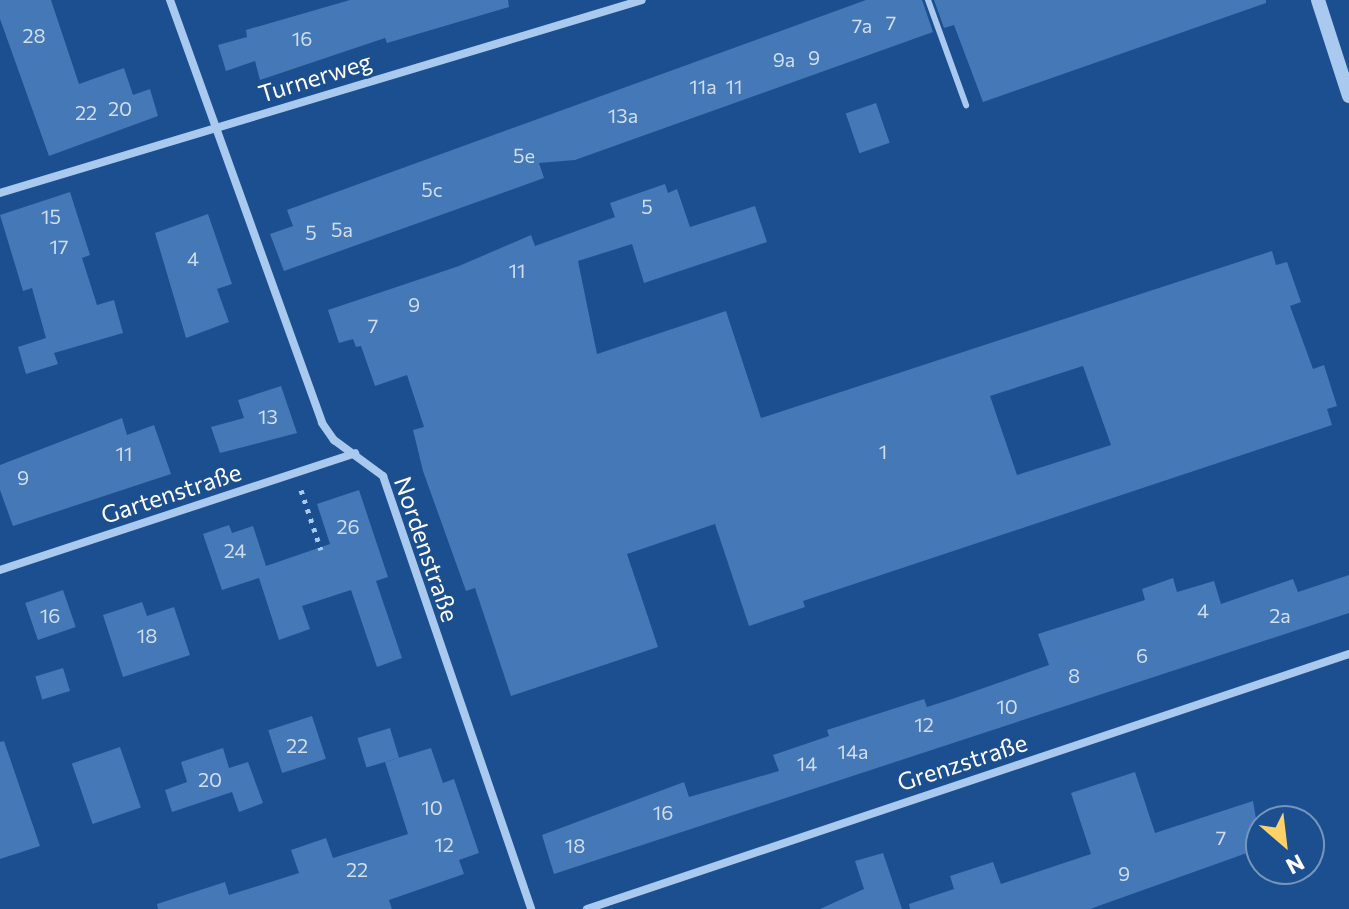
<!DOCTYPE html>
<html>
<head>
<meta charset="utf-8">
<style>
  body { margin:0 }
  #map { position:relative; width:1349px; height:909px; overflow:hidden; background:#1b4f8f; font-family:Commissioner,sans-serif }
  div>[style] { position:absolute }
  .building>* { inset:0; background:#4478b7; transform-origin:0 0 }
  .path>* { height:5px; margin-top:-2.5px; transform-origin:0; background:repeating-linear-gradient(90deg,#a9c9ee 0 4px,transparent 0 10px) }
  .service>* { height:6px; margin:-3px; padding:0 3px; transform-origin:3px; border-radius:3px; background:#a9c9ee }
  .minor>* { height:8px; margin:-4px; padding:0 4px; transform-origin:4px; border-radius:4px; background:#a9c9ee }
  .tertiary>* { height:14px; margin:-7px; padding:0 7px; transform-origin:7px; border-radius:7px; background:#a9c9ee }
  span { translate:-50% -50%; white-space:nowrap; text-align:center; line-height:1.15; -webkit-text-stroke:6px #1b4f8f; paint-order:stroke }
  .number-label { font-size:20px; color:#d0dded }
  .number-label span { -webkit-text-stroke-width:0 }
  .street-label { font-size:24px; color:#fff }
  .north { position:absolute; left:1245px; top:805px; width:80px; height:80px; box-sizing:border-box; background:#1b4f8f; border:2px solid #7695bc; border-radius:50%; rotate:152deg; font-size:22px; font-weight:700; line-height:32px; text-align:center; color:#fff }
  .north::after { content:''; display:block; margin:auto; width:28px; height:36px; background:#ffd166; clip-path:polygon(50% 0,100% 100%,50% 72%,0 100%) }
</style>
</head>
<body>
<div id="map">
  <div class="building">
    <div style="clip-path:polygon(0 0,51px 0,79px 84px,124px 68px,133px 95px,150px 89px,158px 116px,49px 156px,0 19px)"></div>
    <div style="clip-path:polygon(350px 0,508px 0,509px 7px,387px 43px,385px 38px,260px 80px,255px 61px,226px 71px,218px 45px,247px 37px,246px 30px)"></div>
    <div style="clip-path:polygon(866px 0,922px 0,933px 32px,575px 160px,539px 163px,544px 178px,284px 271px,270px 234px,293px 226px,287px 210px)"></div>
    <div style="clip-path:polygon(934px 0,1266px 0,1266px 3px,983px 102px,954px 25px,944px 28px)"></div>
    <div style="left:876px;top:103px;width:42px;height:32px;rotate:71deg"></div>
    <div style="clip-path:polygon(evenodd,665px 184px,668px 193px,677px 189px,690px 227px,755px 206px,767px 242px,644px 283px,632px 244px,578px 261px,597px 354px,726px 311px,761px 418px,1272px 251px,1276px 265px,1287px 262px,1301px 302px,1290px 306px,1313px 369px,1324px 365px,1337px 406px,1327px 409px,1332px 425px,803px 601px,805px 607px,749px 626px,715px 524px,627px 554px,658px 647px,511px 696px,475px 588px,466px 591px,423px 471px,413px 430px,424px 427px,407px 375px,375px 386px,361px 346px,356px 347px,353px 339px,339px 343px,328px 310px,459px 266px,531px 235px,535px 246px,615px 217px,610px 203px,665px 184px,1083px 366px,1111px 445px,1017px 475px,990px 396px,1083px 366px)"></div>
    <div style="clip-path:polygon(70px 192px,90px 255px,82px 258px,97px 305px,114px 300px,123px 333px,54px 353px,58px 364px,26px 374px,18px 347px,46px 338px,32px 288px,23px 291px,0 215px)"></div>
    <div style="clip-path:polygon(208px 214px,232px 284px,217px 289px,229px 322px,186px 338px,155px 233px)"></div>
    <div style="clip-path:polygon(281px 386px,297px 433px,220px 453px,211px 427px,244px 418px,238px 400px)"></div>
    <div style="clip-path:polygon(122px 418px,127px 435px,154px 425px,171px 474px,13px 526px,0 490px,0 465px)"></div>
    <div style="clip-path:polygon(359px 490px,388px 577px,376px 581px,402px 658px,377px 667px,351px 590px,302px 606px,310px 629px,279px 640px,259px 578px,222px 590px,203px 534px,229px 525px,232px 533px,253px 526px,266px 566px,330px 544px,317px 504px)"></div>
    <div style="clip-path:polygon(1349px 575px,1349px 613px,554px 874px,542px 835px,684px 782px,689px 797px,779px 771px,773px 755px,829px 736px,827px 730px,924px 699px,927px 707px,955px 698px,1049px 665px,1038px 634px,1145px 600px,1142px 589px,1173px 578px,1177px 592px,1214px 581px,1221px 604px,1293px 579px,1298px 592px)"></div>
    <div style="left:63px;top:590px;width:39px;height:40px;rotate:71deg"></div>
    <div style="clip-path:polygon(142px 602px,147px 616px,174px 607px,190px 655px,123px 677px,103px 615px)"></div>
    <div style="left:63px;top:668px;width:24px;height:29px;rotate:73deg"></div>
    <div style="left:312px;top:716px;width:45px;height:46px;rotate:72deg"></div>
    <div style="left:390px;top:728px;width:31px;height:34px;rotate:73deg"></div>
    <div style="clip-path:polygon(4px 741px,40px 846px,0 859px,0 742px)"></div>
    <div style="left:120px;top:747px;width:64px;height:51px;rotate:71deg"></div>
    <div style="clip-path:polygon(223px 748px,229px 768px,248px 762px,263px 803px,239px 812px,232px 792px,172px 812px,165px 790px,187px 782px,181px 762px)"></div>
    <div style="clip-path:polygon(431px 748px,443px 783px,454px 779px,479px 853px,459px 860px,464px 874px,389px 900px,392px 909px,158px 909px,157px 904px,225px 882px,229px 895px,299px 873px,291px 850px,326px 838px,333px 858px,408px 834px,385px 762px)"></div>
    <div style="clip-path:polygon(1135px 772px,1155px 833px,1253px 801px,1261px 848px,1090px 909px,910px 909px,909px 904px,954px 889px,950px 876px,993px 862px,1001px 884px,1091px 854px,1071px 793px)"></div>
    <div style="clip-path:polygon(883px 853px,902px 909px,820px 909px,864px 889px,855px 861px)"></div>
  </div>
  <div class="path">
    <div style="left:301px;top:490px;width:63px;rotate:71.6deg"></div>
  </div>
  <div class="service">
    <div style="left:928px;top:0;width:112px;rotate:70.1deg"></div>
  </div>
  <div class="minor">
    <div style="left:170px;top:0;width:449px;rotate:70.2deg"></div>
    <div style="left:322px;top:423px;width:21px;rotate:55deg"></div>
    <div style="left:334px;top:440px;width:61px;rotate:36.3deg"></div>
    <div style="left:383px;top:476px;width:458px;rotate:71.1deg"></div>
    <div style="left:0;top:193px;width:670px;rotate:-16.73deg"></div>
    <div style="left:0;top:570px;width:374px;rotate:-18.2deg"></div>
    <div style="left:587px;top:909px;width:804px;rotate:-18.5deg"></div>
  </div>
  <div class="tertiary">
    <div style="left:1318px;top:0;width:101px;rotate:72.1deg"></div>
  </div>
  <div class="number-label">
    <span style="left:891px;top:22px">7</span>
    <span style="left:862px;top:25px">7a</span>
    <span style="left:34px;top:35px">28</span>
    <span style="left:302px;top:38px">16</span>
    <span style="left:814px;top:57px">9</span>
    <span style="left:784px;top:59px">9a</span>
    <span style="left:703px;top:86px">11a</span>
    <span style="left:734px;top:86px">11</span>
    <span style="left:120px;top:108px">20</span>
    <span style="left:86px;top:112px">22</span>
    <span style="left:623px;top:115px">13a</span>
    <span style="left:524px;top:155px">5e</span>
    <span style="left:432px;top:189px">5c</span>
    <span style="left:647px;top:206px">5</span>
    <span style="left:51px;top:216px">15</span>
    <span style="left:342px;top:229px">5a</span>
    <span style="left:311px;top:232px">5</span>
    <span style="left:59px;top:246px">17</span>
    <span style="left:193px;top:258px">4</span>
    <span style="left:517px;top:270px">11</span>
    <span style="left:414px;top:304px">9</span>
    <span style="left:373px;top:325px">7</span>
    <span style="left:268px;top:416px">13</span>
    <span style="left:883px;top:451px">1</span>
    <span style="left:124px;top:453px">11</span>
    <span style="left:23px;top:477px">9</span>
    <span style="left:348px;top:526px">26</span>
    <span style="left:235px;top:550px">24</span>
    <span style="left:1203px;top:610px">4</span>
    <span style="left:50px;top:615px">16</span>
    <span style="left:1280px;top:615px">2a</span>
    <span style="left:147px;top:635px">18</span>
    <span style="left:1142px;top:655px">6</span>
    <span style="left:1074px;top:675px">8</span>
    <span style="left:1007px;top:706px">10</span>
    <span style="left:924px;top:724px">12</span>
    <span style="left:297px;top:745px">22</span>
    <span style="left:853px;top:751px">14a</span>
    <span style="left:807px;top:763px">14</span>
    <span style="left:210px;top:779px">20</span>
    <span style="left:432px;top:807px">10</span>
    <span style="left:663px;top:812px">16</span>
    <span style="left:1221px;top:837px">7</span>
    <span style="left:444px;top:844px">12</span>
    <span style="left:575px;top:845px">18</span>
    <span style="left:357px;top:869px">22</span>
    <span style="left:1124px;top:873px">9</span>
  </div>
  <div class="street-label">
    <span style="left:315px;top:77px;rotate:-17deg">Turnerweg</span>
    <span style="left:171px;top:493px;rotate:-18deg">Gartenstraße</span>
    <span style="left:427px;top:549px;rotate:71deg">Nordenstraße</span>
    <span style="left:962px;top:762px;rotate:-18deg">Grenzstraße</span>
  </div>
  <div class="north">N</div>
</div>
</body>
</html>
